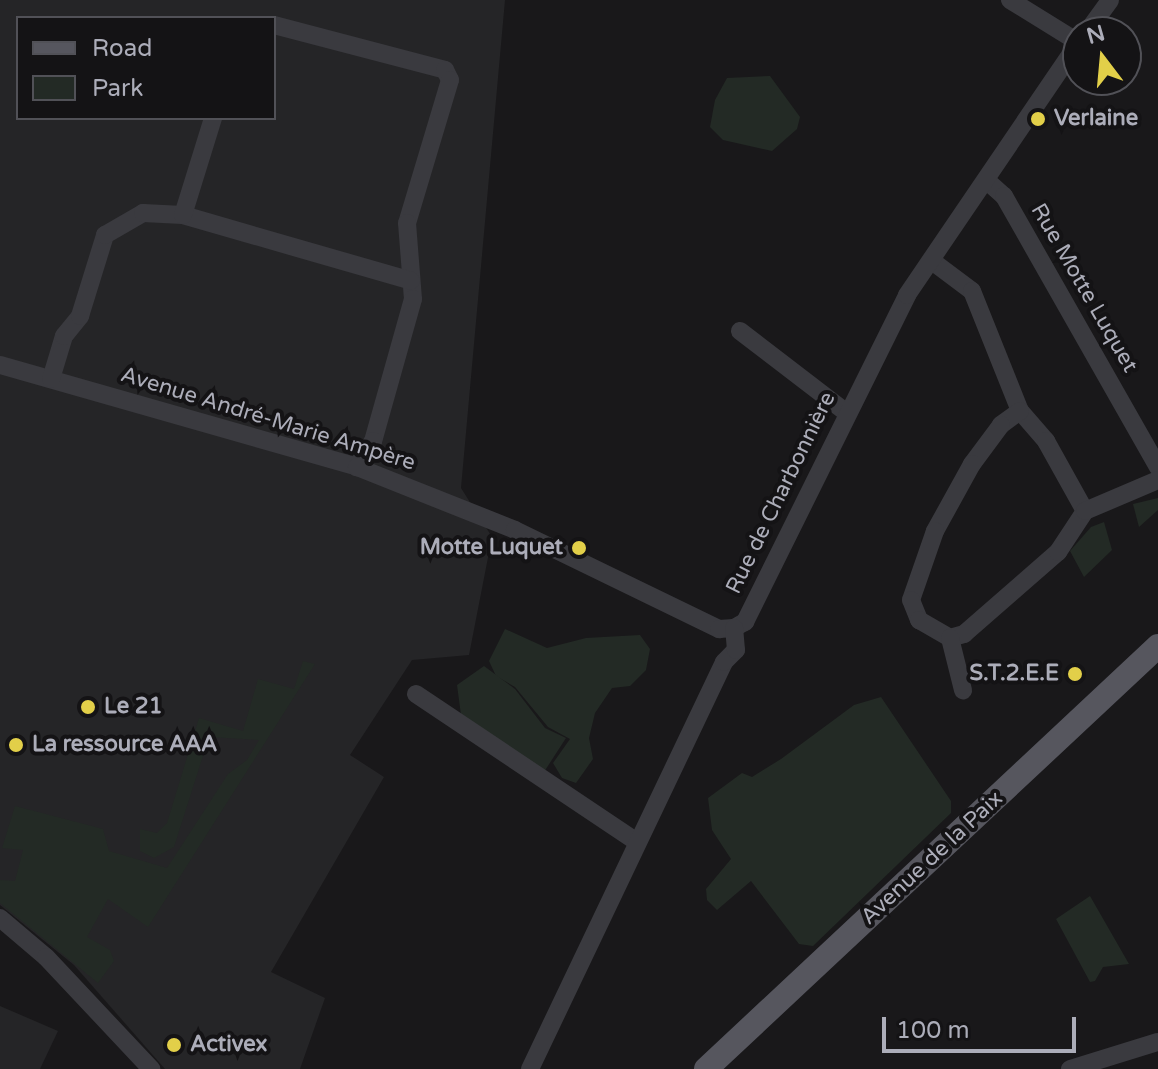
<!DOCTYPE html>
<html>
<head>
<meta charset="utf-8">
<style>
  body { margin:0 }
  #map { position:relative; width:1158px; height:1069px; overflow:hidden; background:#19181a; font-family:"Varela Round",sans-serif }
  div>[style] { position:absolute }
  .built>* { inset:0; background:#252527 }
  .green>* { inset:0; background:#232a25 }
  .minor>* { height:18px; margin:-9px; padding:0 9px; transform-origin:9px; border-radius:9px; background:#3a3a3f }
  .major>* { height:24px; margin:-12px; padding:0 12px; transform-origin:12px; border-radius:12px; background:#56565e }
  .dots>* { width:22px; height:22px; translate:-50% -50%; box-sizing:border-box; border:4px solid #141315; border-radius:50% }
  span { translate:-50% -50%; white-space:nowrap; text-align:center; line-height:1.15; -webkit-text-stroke:8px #141315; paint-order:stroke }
  .poi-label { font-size:22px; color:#acadb9; font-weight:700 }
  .left { translate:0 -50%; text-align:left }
  .right { translate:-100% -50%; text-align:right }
  .street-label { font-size:22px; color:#acadb9 }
  .legend { position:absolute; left:16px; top:16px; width:260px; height:104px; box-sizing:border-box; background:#141315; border:2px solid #515157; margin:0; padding:10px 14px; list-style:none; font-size:24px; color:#acadb9 }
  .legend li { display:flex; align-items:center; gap:16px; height:40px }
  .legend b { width:40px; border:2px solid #515157 }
  .north { position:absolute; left:1062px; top:16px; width:80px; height:80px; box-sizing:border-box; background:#141315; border:2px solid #515157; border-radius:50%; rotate:344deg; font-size:22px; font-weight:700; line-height:32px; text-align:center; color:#acadb9 }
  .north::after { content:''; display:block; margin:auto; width:28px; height:36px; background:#e2cf49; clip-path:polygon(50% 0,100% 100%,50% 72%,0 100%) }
  .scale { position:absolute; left:882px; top:1017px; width:194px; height:36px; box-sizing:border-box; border:4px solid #acadb9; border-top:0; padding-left:10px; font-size:24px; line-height:28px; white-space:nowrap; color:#acadb9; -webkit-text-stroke:6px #141315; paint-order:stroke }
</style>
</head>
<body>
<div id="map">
  <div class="built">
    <div style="clip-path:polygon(evenodd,0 0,505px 0,461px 488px,492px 537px,469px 655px,412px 660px,350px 755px,384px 777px,271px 972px,325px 998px,300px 1069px,165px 1069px,74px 965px,0 905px,0 0,18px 18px,274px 18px,274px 118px,18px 118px,18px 18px)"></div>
    <div style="clip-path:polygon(0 1006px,58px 1031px,40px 1069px,0 1069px)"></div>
  </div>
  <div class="green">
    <div style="clip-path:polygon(770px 76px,800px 117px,797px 129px,772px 151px,723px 140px,710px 127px,715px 100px,727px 78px)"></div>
    <div style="clip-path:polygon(1158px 498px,1158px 510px,1139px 527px,1133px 504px)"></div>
    <div style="clip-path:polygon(1104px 522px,1112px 550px,1084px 577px,1070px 551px,1091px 527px)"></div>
    <div style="clip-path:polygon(505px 629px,547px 648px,586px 638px,640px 635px,650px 649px,646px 670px,630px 686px,612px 688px,595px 713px,589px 738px,593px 759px,576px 783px,562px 778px,553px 763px,570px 739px,548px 727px,515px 687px,496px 676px,489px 661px)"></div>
    <div style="clip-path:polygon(303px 661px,315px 664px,148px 927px,108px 899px,87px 937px,110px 950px,114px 961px,98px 983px,0 903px,0 880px,15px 881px,23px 850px,2px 848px,15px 806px,103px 829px,109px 851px,167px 868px,228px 774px,247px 760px,259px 740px,209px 737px,174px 847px,154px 858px,140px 851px,140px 829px,157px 833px,167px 823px,199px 718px,243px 731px,258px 679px,294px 689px)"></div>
    <div style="clip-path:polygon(484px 666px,515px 689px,545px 728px,566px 738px,544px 772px,461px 715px,457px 685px)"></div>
    <div style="clip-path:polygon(881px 697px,951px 801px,951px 813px,813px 946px,799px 944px,751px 881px,717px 910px,707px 900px,706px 889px,731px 859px,712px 830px,708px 798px,742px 773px,752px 777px,781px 759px,854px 705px)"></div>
    <div style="clip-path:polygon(1090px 896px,1129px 964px,1103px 967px,1095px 981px,1090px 982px,1056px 919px)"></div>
  </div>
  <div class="minor">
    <div style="left:1010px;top:0;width:80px;rotate:31.7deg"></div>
    <div style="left:274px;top:25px;width:177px;rotate:14.7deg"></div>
    <div style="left:445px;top:70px;width:11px;rotate:63deg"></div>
    <div style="left:450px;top:80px;width:149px;rotate:106.7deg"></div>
    <div style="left:407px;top:223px;width:76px;rotate:85.5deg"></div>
    <div style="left:413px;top:299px;width:148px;rotate:105.7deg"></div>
    <div style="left:373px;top:441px;width:31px;rotate:122deg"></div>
    <div style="left:1087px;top:32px;width:39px;rotate:-54deg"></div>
    <div style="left:986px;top:180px;width:24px;rotate:42deg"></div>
    <div style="left:1004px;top:196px;width:312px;rotate:60.4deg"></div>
    <div style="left:183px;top:215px;width:237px;rotate:16.1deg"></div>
    <div style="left:932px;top:261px;width:50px;rotate:36.9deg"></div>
    <div style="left:972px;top:291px;width:129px;rotate:68.2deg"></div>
    <div style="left:1020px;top:411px;width:40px;rotate:49deg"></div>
    <div style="left:1046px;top:441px;width:80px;rotate:60.9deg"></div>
    <div style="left:740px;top:331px;width:135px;rotate:37.5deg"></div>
    <div style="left:0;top:365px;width:371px;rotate:15.9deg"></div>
    <div style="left:357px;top:467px;width:170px;rotate:21.7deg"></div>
    <div style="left:515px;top:530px;width:227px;rotate:25.9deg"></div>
    <div style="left:719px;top:629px;width:15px;rotate:-4deg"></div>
    <div style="left:734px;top:628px;width:13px;rotate:-29deg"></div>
    <div style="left:745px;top:622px;width:365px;rotate:-63.6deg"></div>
    <div style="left:907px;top:295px;width:305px;rotate:-55.8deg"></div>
    <div style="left:51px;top:379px;width:45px;rotate:-73.2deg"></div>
    <div style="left:64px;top:336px;width:26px;rotate:-51deg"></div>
    <div style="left:80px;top:316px;width:85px;rotate:-72.8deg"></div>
    <div style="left:105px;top:235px;width:44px;rotate:-30.1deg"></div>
    <div style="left:143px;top:213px;width:40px;rotate:2.9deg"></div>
    <div style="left:183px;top:215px;width:102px;rotate:-72.8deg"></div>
    <div style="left:1020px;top:411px;width:24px;rotate:144deg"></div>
    <div style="left:1001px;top:425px;width:49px;rotate:126.6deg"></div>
    <div style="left:972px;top:464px;width:77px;rotate:118.9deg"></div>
    <div style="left:935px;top:531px;width:73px;rotate:109.2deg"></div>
    <div style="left:911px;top:600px;width:22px;rotate:68deg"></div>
    <div style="left:919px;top:620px;width:36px;rotate:30deg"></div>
    <div style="left:950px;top:638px;width:15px;rotate:-16deg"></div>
    <div style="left:964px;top:634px;width:125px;rotate:-41.1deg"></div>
    <div style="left:1058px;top:552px;width:49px;rotate:-56.6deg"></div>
    <div style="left:1085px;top:511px;width:79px;rotate:-23deg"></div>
    <div style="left:950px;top:638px;width:54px;rotate:76deg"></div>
    <div style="left:416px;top:694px;width:266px;rotate:33.8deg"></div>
    <div style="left:0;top:918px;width:60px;rotate:40.3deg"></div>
    <div style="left:46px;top:957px;width:154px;rotate:46.8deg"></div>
    <div style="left:530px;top:1069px;width:451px;rotate:-64.5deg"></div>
    <div style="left:724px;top:662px;width:17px;rotate:-45deg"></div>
    <div style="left:736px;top:650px;width:22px;rotate:-95deg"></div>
    <div style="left:1070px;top:1069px;width:92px;rotate:-17.1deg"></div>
  </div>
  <div class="major">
    <div style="left:706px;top:1069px;width:619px;rotate:-43.1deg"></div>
  </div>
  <div class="dots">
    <div style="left:1038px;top:119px;background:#e2cf49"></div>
    <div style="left:579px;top:548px;background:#e2cf49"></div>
    <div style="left:1075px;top:674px;background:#e2cf49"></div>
    <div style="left:88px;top:707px;background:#e2cf49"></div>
    <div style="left:16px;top:745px;background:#e2cf49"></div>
    <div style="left:174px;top:1045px;background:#e2cf49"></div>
  </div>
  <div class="poi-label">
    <span class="left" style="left:1054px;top:119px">Verlaine</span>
    <span class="right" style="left:563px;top:548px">Motte Luquet</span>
    <span class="right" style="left:1059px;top:674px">S.T.2.E.E</span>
    <span class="left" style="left:104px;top:707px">Le 21</span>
    <span class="left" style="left:32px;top:745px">La ressource AAA</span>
    <span class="left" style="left:190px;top:1045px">Activex</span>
  </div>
  <div class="street-label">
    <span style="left:1084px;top:288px;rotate:60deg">Rue Motte Luquet</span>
    <span style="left:268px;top:419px;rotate:17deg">Avenue André-Marie Ampère</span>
    <span style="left:781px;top:493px;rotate:-64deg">Rue de Charbonnière</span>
    <span style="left:932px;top:858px;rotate:-43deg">Avenue de la Paix</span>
  </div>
  <ul class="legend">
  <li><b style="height:10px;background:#56565e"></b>Road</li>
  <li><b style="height:22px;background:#232a25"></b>Park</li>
  </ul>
  <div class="north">N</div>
  <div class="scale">100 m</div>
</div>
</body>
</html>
